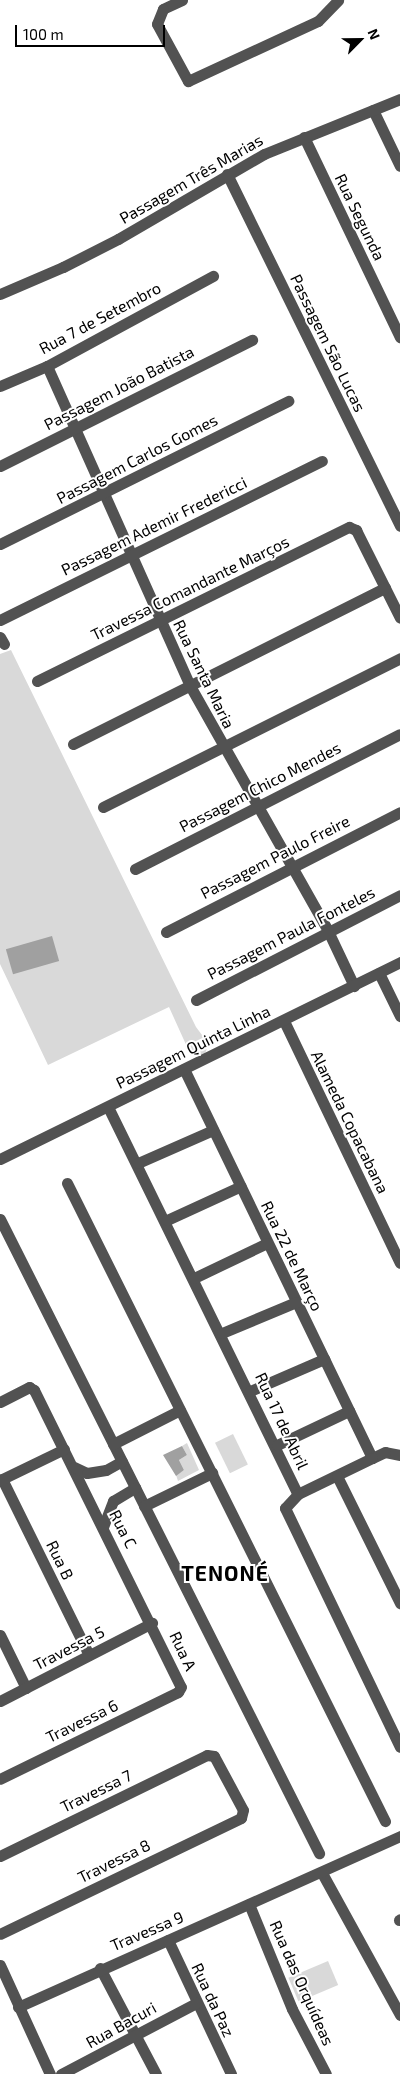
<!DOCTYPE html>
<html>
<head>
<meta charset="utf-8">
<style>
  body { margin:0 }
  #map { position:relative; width:400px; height:2074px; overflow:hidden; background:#fff; font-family:"Exo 2",sans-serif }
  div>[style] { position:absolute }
  .green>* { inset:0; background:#d9d9d9; transform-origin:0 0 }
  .water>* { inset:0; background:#a0a0a0; transform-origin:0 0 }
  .minor>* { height:11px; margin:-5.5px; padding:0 5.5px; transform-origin:5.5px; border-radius:5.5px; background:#525252 }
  span { translate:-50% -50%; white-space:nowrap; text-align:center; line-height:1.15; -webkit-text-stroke:4px #fff; paint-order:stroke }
  .street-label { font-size:16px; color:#000 }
  .district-label { font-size:21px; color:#000; font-weight:700; letter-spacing:1px }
  .north { position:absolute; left:335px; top:15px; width:50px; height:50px; -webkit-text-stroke:4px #fff; paint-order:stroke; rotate:67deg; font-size:14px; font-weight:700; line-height:20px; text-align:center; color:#000 }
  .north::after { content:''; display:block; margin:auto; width:18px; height:22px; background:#000; clip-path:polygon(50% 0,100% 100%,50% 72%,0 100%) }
  .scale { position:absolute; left:15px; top:25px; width:150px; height:22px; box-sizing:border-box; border:2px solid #000; border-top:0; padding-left:6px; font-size:15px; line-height:18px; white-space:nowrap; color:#000; -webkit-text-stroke:4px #fff; paint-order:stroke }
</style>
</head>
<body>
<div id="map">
  <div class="green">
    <div style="clip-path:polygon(11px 650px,196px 1027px,202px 1035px,211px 1038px,204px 1056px,188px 1049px,169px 1007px,48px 1065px,0 964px,0 654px)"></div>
    <div style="left:233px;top:1434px;width:34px;height:20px;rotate:64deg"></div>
    <div style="clip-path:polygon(187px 1443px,199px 1470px,178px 1481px,176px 1475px,184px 1470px,179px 1460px,187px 1455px,182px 1446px)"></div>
    <div style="left:328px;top:1961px;width:26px;height:43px;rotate:67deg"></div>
  </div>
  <div class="water">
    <div style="left:52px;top:936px;width:26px;height:48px;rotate:74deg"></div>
    <div style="clip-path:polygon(182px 1446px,187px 1455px,179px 1460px,184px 1470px,176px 1476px,163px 1455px)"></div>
  </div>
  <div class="minor">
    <div style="left:182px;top:0;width:21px;rotate:155deg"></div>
    <div style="left:163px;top:9px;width:16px;rotate:112deg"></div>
    <div style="left:157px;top:24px;width:65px;rotate:61.5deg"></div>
    <div style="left:188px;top:81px;width:143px;rotate:-24.8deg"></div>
    <div style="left:318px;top:21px;width:29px;rotate:-46deg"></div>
    <div style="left:373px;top:110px;width:62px;rotate:64.3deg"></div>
    <div style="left:304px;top:137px;width:222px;rotate:64.4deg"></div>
    <div style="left:227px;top:174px;width:392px;rotate:63.8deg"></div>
    <div style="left:0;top:294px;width:69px;rotate:-23.2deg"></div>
    <div style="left:63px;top:267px;width:62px;rotate:-27deg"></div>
    <div style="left:118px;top:239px;width:169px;rotate:-30.2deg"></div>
    <div style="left:264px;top:154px;width:147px;rotate:-22deg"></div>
    <div style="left:47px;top:366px;width:348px;rotate:65.9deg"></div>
    <div style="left:189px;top:684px;width:283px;rotate:60.6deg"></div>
    <div style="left:328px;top:931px;width:61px;rotate:64.7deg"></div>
    <div style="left:0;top:386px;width:51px;rotate:-23.1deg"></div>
    <div style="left:47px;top:366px;width:189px;rotate:-28.5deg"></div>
    <div style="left:0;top:466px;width:282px;rotate:-26.6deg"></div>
    <div style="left:0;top:544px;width:322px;rotate:-26.4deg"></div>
    <div style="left:0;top:620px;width:359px;rotate:-26.3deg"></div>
    <div style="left:0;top:637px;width:8px;rotate:60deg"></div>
    <div style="left:37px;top:681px;width:348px;rotate:-26.3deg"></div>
    <div style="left:349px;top:527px;width:8px;rotate:23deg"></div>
    <div style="left:356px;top:530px;width:98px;rotate:63.4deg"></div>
    <div style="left:73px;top:744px;width:349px;rotate:-26.6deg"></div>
    <div style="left:103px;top:807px;width:332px;rotate:-26.6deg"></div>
    <div style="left:135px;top:869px;width:297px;rotate:-27deg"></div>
    <div style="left:166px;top:932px;width:263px;rotate:-27.1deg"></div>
    <div style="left:379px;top:973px;width:48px;rotate:64deg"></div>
    <div style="left:196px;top:1000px;width:229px;rotate:-27.2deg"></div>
    <div style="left:284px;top:1021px;width:268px;rotate:64.4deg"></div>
    <div style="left:184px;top:1069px;width:432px;rotate:64.2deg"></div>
    <div style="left:108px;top:1107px;width:431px;rotate:63.9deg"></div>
    <div style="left:0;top:1159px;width:446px;rotate:-26.2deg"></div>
    <div style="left:138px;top:1163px;width:82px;rotate:-23.7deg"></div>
    <div style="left:67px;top:1183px;width:713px;rotate:63.51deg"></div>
    <div style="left:0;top:1219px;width:710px;rotate:63.29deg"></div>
    <div style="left:167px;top:1220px;width:81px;rotate:-24.7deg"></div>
    <div style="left:194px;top:1278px;width:81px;rotate:-25.6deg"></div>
    <div style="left:222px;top:1333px;width:80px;rotate:-22.7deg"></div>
    <div style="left:250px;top:1391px;width:81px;rotate:-23.4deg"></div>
    <div style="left:0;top:1402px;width:33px;rotate:-27deg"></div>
    <div style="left:29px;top:1387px;width:6px;rotate:31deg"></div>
    <div style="left:34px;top:1390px;width:331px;rotate:63.7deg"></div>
    <div style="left:181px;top:1687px;width:6px;rotate:121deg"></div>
    <div style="left:178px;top:1692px;width:198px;rotate:154deg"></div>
    <div style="left:113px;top:1444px;width:75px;rotate:-26.9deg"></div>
    <div style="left:277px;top:1445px;width:80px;rotate:-25.3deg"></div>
    <div style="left:400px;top:1455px;width:15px;rotate:-169deg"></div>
    <div style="left:385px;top:1452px;width:14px;rotate:155deg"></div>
    <div style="left:372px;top:1458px;width:82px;rotate:154.1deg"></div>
    <div style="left:298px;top:1494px;width:19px;rotate:133deg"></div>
    <div style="left:285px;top:1508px;width:265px;rotate:64.3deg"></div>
    <div style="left:74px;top:1467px;width:14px;rotate:25deg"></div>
    <div style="left:87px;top:1473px;width:19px;rotate:-9deg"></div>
    <div style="left:106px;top:1470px;width:18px;rotate:-29deg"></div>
    <div style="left:337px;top:1476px;width:142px;rotate:63.6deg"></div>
    <div style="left:2px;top:1479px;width:196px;rotate:63.7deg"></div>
    <div style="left:0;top:1480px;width:71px;rotate:-25.8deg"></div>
    <div style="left:144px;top:1506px;width:76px;rotate:-25.9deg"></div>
    <div style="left:103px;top:1527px;width:28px;rotate:-69deg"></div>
    <div style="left:113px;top:1501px;width:26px;rotate:-31deg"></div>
    <div style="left:0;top:1635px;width:59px;rotate:63.9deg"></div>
    <div style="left:0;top:1701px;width:171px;rotate:-27.2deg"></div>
    <div style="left:0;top:1856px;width:230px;rotate:-26deg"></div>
    <div style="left:207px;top:1755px;width:7px;rotate:8deg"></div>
    <div style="left:214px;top:1756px;width:61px;rotate:61.8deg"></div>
    <div style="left:243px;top:1810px;width:8px;rotate:104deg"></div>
    <div style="left:241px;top:1818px;width:267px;rotate:154.3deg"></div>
    <div style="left:322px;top:1873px;width:162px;rotate:61.2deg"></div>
    <div style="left:249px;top:1904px;width:113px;rotate:67.7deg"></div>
    <div style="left:292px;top:2009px;width:73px;rotate:62.4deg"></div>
    <div style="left:399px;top:1920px;width:1px;rotate:-45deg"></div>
    <div style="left:168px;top:1940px;width:148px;rotate:64.8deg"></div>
    <div style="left:0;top:1965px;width:120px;rotate:65.4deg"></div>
    <div style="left:100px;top:1968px;width:120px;rotate:62.2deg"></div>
    <div style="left:18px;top:2007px;width:419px;rotate:-24.1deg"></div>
    <div style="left:61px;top:2074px;width:153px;rotate:-27.7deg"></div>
  </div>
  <div class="street-label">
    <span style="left:191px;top:179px;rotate:-30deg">Passagem Três Marias</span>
    <span style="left:360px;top:217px;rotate:64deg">Rua Segunda</span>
    <span style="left:100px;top:318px;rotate:-28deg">Rua 7 de Setembro</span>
    <span style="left:328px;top:343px;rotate:64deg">Passagem São Lucas</span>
    <span style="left:119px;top:388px;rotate:-27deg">Passagem João Batista</span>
    <span style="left:137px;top:459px;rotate:-27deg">Passagem Carlos Gomes</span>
    <span style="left:154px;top:526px;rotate:-26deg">Passagem Ademir Fredericci</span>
    <span style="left:190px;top:588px;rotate:-26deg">Travessa Comandante Marços</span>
    <span style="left:204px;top:674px;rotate:64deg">Rua Santa Maria</span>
    <span style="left:260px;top:787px;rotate:-27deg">Passagem Chico Mendes</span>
    <span style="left:275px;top:857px;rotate:-27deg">Passagem Paulo Freire</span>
    <span style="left:291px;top:933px;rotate:-27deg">Passagem Paula Fonteles</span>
    <span style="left:193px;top:1047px;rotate:-26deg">Passagem Quinta Linha</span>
    <span style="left:350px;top:1122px;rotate:64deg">Alameda Copacabana</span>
    <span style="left:292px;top:1256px;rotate:64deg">Rua 22 de Março</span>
    <span style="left:282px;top:1421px;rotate:65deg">Rua 17 de Abril</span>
    <span style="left:123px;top:1529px;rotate:63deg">Rua C</span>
    <span style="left:60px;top:1560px;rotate:64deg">Rua B</span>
    <span style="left:69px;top:1648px;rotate:-27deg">Travessa 5</span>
    <span style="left:183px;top:1651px;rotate:65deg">Rua A</span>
    <span style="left:82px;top:1721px;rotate:-26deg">Travessa 6</span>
    <span style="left:96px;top:1791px;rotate:-26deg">Travessa 7</span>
    <span style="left:114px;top:1861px;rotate:-26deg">Travessa 8</span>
    <span style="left:147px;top:1931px;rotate:-23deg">Travessa 9</span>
    <span style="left:302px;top:1983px;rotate:66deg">Rua das Orquídeas</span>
    <span style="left:213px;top:2000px;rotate:65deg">Rua da Paz</span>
    <span style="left:121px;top:2025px;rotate:-29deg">Rua Bacuri</span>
  </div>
  <div class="district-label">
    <span style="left:225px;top:1573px">TENONÉ</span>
  </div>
  <div class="north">N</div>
  <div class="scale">100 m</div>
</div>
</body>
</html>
